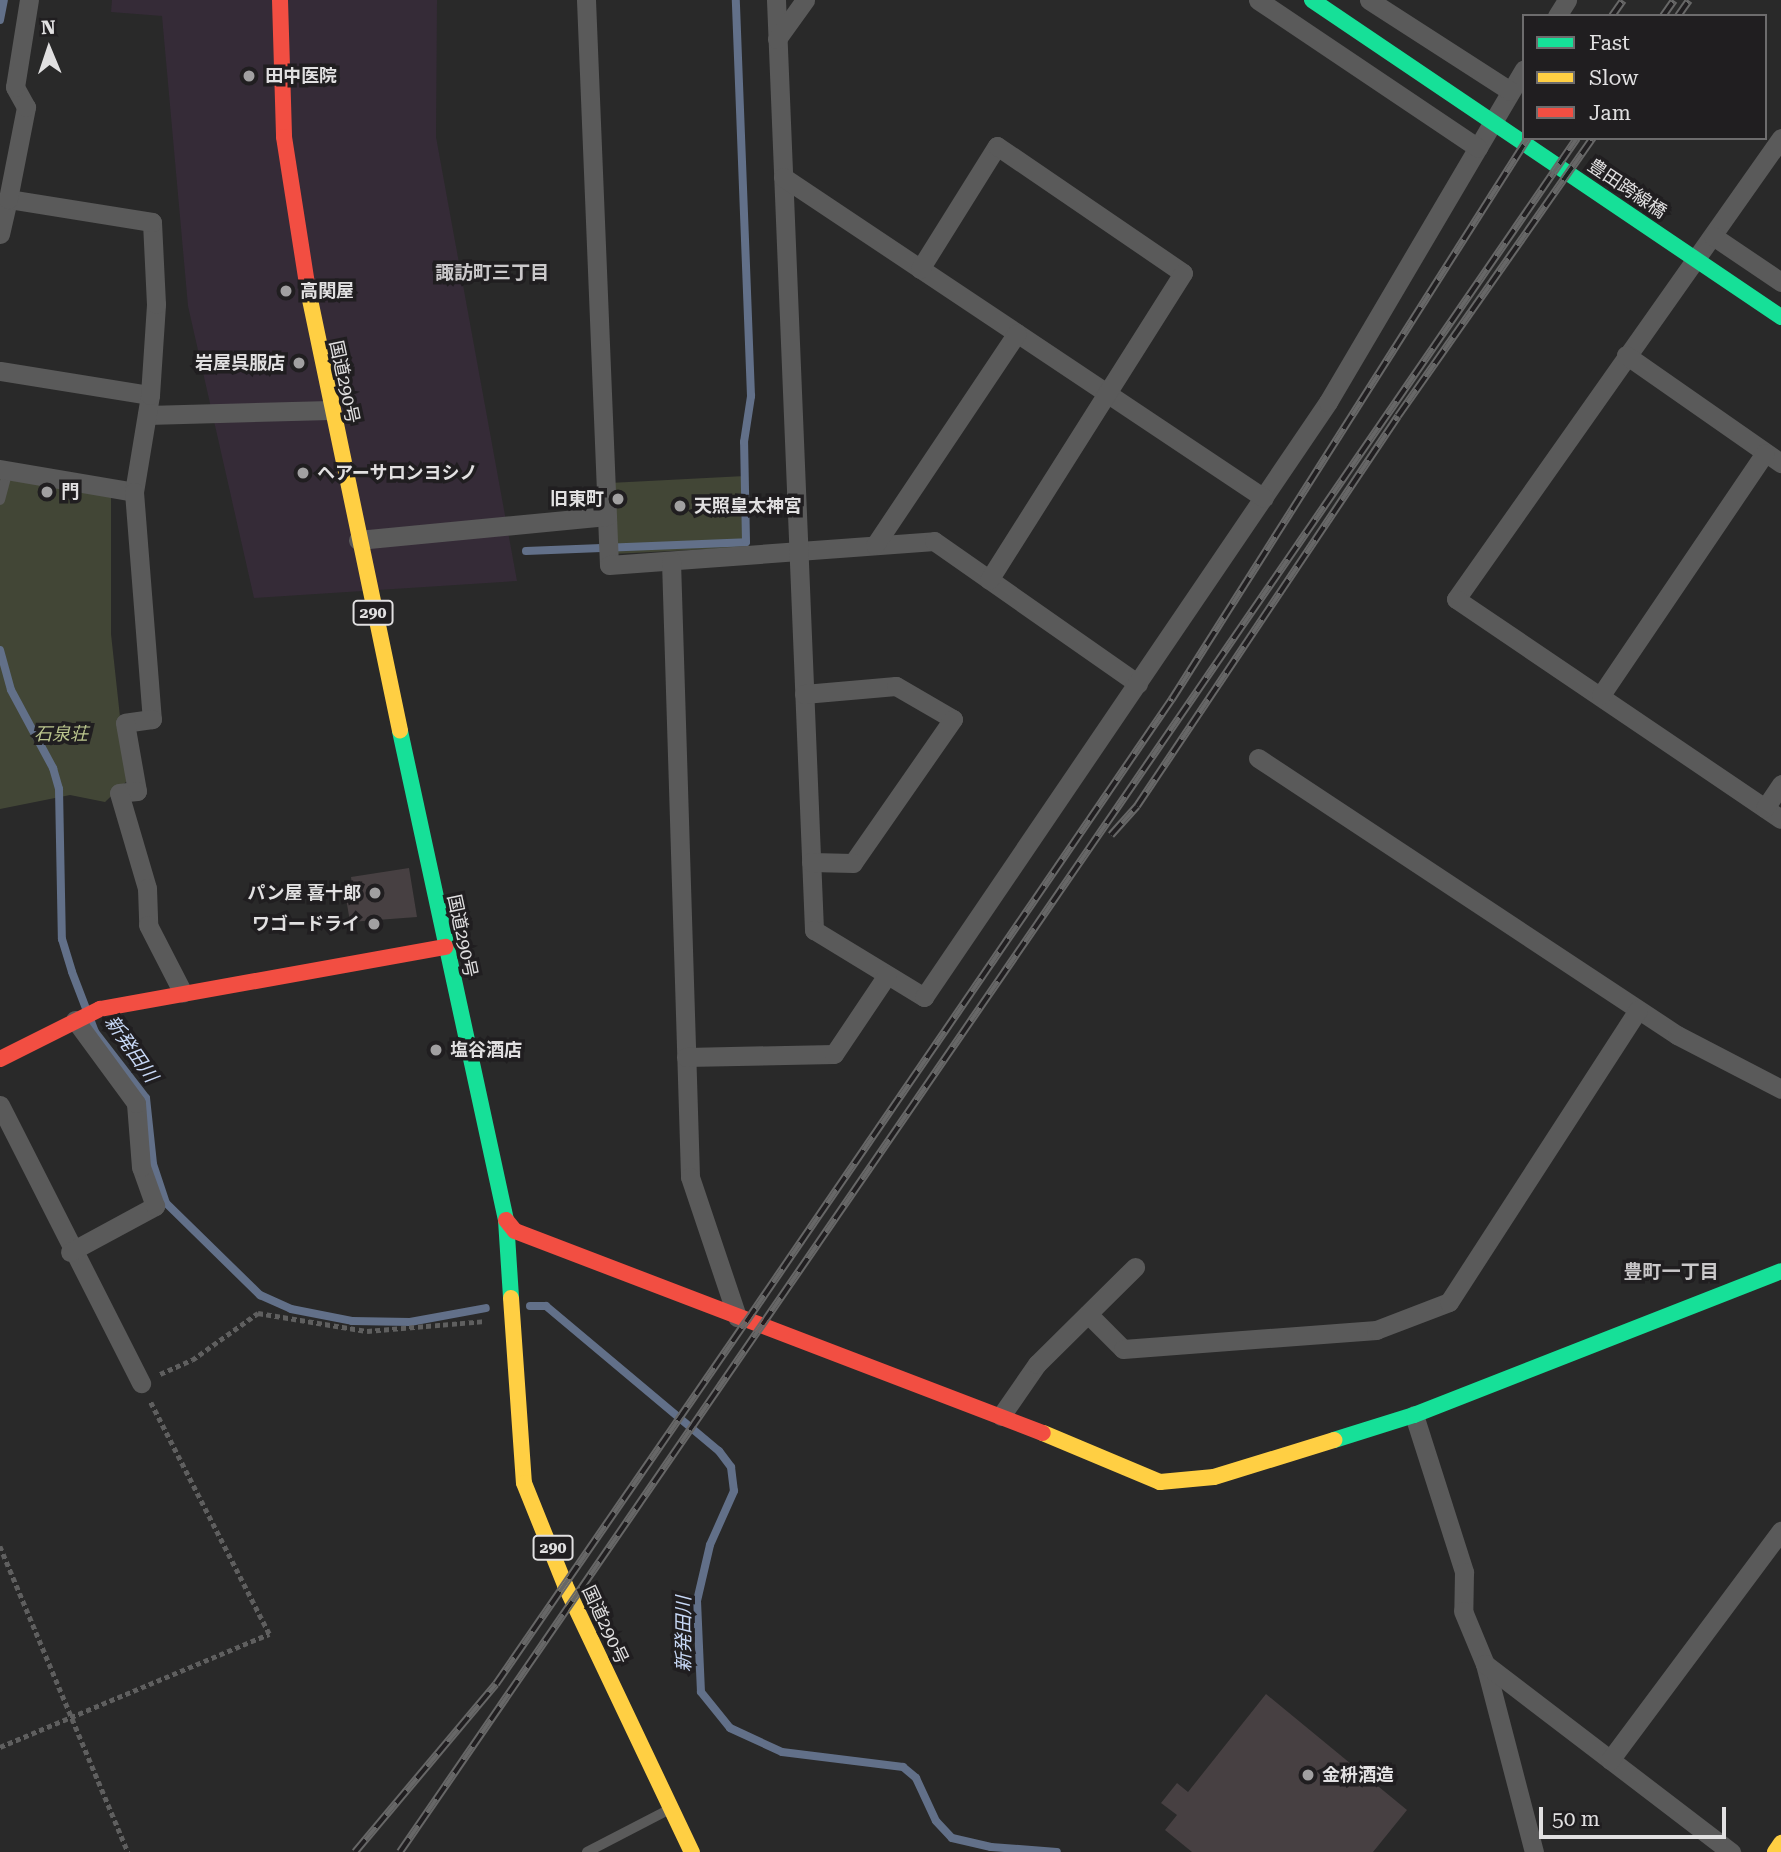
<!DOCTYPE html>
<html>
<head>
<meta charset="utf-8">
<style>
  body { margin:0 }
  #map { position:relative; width:1781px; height:1852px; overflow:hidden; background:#292929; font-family:"Roboto Serif","Noto Sans JP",serif }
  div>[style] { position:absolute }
  .commercial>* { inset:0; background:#352b37 }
  .green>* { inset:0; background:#424636; transform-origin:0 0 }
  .stream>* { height:8px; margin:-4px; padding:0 4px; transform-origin:4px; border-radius:4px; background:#627089 }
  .building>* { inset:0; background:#474042 }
  .path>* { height:4.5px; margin-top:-2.25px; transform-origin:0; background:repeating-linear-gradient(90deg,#5f5f5f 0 5px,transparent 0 8.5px) }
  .lane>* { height:10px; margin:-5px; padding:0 5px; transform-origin:5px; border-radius:5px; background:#5a5a5a }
  .street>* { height:19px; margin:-9.5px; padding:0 9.5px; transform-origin:9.5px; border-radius:9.5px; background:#5a5a5a }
  .fast>* { height:16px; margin:-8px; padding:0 8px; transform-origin:8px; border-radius:8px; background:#16e098 }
  .slow>* { height:16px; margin:-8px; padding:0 8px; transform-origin:8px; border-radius:8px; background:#ffcf43 }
  .jam>* { height:16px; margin:-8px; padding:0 8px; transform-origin:8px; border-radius:8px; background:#f24e42 }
  .rail>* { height:8px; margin-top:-4px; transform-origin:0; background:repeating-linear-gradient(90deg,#201e20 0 16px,#676767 0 32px); box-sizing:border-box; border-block:2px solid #676767 }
  .dots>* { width:19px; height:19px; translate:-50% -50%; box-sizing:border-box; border:4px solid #201e20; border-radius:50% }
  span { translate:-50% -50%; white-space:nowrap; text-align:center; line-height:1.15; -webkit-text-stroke:7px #201e20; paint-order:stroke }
  .shield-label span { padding:2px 5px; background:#201e20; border:2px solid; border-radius:5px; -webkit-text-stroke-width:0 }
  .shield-label { font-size:16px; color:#e1e0e1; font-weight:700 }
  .poi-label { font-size:18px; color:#e1e0e1; font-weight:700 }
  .left { translate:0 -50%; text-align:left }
  .right { translate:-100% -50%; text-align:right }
  .street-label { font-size:18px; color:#e1e0e1 }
  .park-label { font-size:18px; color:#bbc68e; font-style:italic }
  .neighbourhood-label { font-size:19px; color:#cac8ca; font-weight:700 }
  .water-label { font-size:19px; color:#c8d9f7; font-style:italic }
  .legend { position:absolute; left:1522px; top:14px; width:245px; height:126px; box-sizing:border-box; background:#201e20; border:2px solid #6d6c6d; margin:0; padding:9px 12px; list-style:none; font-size:21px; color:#e1e0e1 }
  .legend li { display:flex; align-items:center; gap:14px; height:35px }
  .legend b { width:35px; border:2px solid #6d6c6d }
  .north { position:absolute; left:14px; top:14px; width:70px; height:70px; -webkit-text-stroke:5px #201e20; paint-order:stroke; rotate:358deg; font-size:19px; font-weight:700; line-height:28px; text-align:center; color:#e1e0e1 }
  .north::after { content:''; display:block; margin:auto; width:24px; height:32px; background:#e1e0e1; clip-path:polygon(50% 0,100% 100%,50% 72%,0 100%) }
  .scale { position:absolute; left:1539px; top:1807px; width:187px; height:32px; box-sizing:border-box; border:4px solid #e1e0e1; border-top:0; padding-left:9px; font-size:21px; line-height:24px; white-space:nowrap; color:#e1e0e1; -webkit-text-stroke:5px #201e20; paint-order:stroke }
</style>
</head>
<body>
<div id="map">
  <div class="commercial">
    <div style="clip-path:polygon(112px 0,437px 0,436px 137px,517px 581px,254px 598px,188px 306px,162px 16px,111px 12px)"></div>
  </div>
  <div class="green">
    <div style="clip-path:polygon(0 475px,111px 494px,111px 634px,127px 781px,105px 802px,70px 795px,0 809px)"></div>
    <div style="left:745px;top:476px;width:71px;height:131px;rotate:87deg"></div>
  </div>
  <div class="stream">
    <div style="left:0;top:20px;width:20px;rotate:-79deg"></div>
    <div style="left:526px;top:551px;width:220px;rotate:-2.3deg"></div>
    <div style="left:746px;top:542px;width:100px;rotate:-91.1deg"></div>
    <div style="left:744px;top:442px;width:47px;rotate:-81.3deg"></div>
    <div style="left:751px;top:396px;width:396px;rotate:-92.2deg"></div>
    <div style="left:0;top:650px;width:41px;rotate:74.6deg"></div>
    <div style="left:11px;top:690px;width:89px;rotate:61.7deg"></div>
    <div style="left:53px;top:768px;width:22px;rotate:74deg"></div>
    <div style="left:59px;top:789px;width:150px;rotate:88.9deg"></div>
    <div style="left:62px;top:939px;width:34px;rotate:73deg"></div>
    <div style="left:72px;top:972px;width:64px;rotate:69deg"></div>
    <div style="left:95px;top:1032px;width:83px;rotate:52.3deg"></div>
    <div style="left:146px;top:1098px;width:66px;rotate:83.9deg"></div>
    <div style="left:153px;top:1164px;width:41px;rotate:71.6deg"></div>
    <div style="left:166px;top:1203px;width:132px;rotate:44.4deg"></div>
    <div style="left:260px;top:1295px;width:34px;rotate:24deg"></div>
    <div style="left:291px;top:1309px;width:62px;rotate:11.1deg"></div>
    <div style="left:352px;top:1321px;width:58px;rotate:1deg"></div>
    <div style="left:410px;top:1322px;width:77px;rotate:-10.4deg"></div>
    <div style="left:530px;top:1306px;width:16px"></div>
    <div style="left:546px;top:1306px;width:226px;rotate:40deg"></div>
    <div style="left:719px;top:1451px;width:20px;rotate:53deg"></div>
    <div style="left:731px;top:1467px;width:24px;rotate:83deg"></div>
    <div style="left:734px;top:1491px;width:59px;rotate:114deg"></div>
    <div style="left:710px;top:1545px;width:57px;rotate:103.1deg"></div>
    <div style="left:697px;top:1601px;width:91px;rotate:87.5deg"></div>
    <div style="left:701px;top:1692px;width:46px;rotate:51.1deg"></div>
    <div style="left:730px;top:1728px;width:57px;rotate:24.8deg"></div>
    <div style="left:782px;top:1752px;width:122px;rotate:7.1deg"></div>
    <div style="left:903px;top:1767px;width:17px;rotate:40deg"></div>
    <div style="left:916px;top:1778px;width:47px;rotate:65.1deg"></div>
    <div style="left:936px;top:1821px;width:23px;rotate:47deg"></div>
    <div style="left:952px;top:1838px;width:40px;rotate:13deg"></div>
    <div style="left:991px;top:1847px;width:66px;rotate:4.3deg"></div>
  </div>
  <div class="building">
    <div style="clip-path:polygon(409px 868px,417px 917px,350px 922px,344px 886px,352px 885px,351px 877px)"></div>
    <div style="clip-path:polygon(1266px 1694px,1407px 1810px,1373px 1852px,1192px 1852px,1165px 1830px,1177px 1815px,1161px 1803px,1177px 1783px,1188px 1792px)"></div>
  </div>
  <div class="path">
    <div style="left:160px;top:1374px;width:35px;rotate:-24deg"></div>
    <div style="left:192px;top:1360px;width:81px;rotate:-35.5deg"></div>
    <div style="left:258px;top:1313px;width:110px;rotate:9.4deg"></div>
    <div style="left:367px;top:1331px;width:118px;rotate:-4.8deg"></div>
    <div style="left:0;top:1546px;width:332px;rotate:67.3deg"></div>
    <div style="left:0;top:1747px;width:292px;rotate:-22.8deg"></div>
    <div style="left:269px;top:1634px;width:263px;rotate:-117.1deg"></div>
  </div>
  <div class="lane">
    <div style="left:0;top:500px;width:31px;rotate:-75deg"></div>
    <div style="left:587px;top:1852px;width:91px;rotate:-27.4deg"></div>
  </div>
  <div class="street">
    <div style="left:586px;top:0;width:565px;rotate:87.67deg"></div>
    <div style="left:609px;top:565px;width:326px;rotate:-4.2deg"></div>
    <div style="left:934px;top:541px;width:249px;rotate:35deg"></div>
    <div style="left:776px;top:0;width:931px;rotate:87.66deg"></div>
    <div style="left:814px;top:930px;width:129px;rotate:31.3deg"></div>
    <div style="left:924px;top:997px;width:719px;rotate:-55.82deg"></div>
    <div style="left:1328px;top:402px;width:386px;rotate:-59.5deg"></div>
    <div style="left:1258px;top:0;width:265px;rotate:33.9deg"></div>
    <div style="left:1369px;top:0;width:168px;rotate:32.8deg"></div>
    <div style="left:1557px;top:16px;width:19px;rotate:-58deg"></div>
    <div style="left:777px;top:39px;width:48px;rotate:-54.3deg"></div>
    <div style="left:1781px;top:138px;width:564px;rotate:125.18deg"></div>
    <div style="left:1456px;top:599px;width:392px;rotate:34.1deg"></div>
    <div style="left:783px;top:177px;width:578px;rotate:33.72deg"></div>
    <div style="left:0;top:234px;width:36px;rotate:-77deg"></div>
    <div style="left:1713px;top:236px;width:82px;rotate:34.1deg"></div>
    <div style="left:920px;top:269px;width:145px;rotate:-58deg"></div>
    <div style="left:997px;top:146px;width:225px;rotate:34.3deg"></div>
    <div style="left:1183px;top:273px;width:363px;rotate:122.3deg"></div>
    <div style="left:1626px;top:355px;width:189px;rotate:34.9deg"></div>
    <div style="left:0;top:371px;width:152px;rotate:9.1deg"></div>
    <div style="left:147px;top:415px;width:183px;rotate:-1.6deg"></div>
    <div style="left:0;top:469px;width:136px;rotate:9.7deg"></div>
    <div style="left:134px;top:492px;width:98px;rotate:-80.6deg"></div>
    <div style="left:150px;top:395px;width:91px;rotate:-86.2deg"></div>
    <div style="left:156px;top:304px;width:82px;rotate:-92.8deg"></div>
    <div style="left:152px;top:222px;width:146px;rotate:-170.9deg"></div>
    <div style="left:8px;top:199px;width:94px;rotate:-78.9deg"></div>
    <div style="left:26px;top:107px;width:23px;rotate:-119deg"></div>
    <div style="left:15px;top:87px;width:88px;rotate:-80.9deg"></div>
    <div style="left:134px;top:492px;width:228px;rotate:85.5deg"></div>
    <div style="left:152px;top:719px;width:27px;rotate:172deg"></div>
    <div style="left:125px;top:723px;width:69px;rotate:80deg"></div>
    <div style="left:137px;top:791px;width:18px;rotate:174deg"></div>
    <div style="left:119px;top:793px;width:99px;rotate:73.6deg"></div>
    <div style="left:147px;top:888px;width:37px;rotate:88deg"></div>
    <div style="left:148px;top:925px;width:76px;rotate:62.8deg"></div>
    <div style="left:358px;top:540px;width:250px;rotate:-5.5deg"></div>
    <div style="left:875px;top:545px;width:255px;rotate:-56.2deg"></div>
    <div style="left:671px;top:561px;width:616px;rotate:88.23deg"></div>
    <div style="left:690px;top:1177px;width:148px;rotate:71.4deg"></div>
    <div style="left:804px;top:694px;width:92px;rotate:-5deg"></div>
    <div style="left:896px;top:686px;width:66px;rotate:30.1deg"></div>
    <div style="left:953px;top:719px;width:175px;rotate:124.8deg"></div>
    <div style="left:853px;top:863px;width:42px;rotate:-178.6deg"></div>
    <div style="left:1601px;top:695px;width:292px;rotate:-55.9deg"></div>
    <div style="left:1258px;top:758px;width:502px;rotate:33.47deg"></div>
    <div style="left:1677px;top:1035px;width:117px;rotate:27.4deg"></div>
    <div style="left:1765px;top:808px;width:29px;rotate:-56deg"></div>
    <div style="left:686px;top:1057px;width:148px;rotate:-1.2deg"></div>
    <div style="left:834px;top:1054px;width:95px;rotate:-56.1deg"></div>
    <div style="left:0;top:1105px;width:312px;rotate:63.1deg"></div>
    <div style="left:70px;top:1252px;width:97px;rotate:-28.4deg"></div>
    <div style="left:155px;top:1206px;width:41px;rotate:-109.7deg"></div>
    <div style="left:141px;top:1167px;width:64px;rotate:-94.5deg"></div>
    <div style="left:136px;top:1103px;width:103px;rotate:-126.3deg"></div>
    <div style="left:1088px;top:1314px;width:49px;rotate:45deg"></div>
    <div style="left:1123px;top:1349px;width:254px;rotate:-4.3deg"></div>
    <div style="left:1376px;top:1330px;width:78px;rotate:-21deg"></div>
    <div style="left:1449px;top:1302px;width:348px;rotate:-57.1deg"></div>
    <div style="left:1414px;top:1415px;width:165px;rotate:72.3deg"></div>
    <div style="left:1464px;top:1572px;width:39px;rotate:91deg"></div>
    <div style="left:1463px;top:1611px;width:57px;rotate:67.5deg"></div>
    <div style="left:1485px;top:1664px;width:194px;rotate:75.4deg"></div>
    <div style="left:1001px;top:1416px;width:63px;rotate:-55.3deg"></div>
    <div style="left:1037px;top:1364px;width:138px;rotate:-44.7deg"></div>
    <div style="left:1485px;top:1664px;width:310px;rotate:37.4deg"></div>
    <div style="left:1610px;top:1760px;width:286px;rotate:-53.3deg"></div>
  </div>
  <div class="fast">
    <div style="left:1312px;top:0;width:566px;rotate:34.06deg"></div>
    <div style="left:400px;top:731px;width:500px;rotate:77.77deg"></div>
    <div style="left:506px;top:1220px;width:78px;rotate:86.3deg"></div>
    <div style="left:1334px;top:1440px;width:84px;rotate:-17.4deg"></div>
    <div style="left:1414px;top:1415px;width:394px;rotate:-21.4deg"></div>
  </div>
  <div class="slow">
    <div style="left:308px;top:290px;width:450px;rotate:78.2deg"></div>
    <div style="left:511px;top:1298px;width:185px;rotate:86deg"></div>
    <div style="left:524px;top:1483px;width:110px;rotate:68.1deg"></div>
    <div style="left:565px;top:1585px;width:296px;rotate:64.6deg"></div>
    <div style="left:1043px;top:1433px;width:127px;rotate:22.7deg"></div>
    <div style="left:1160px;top:1482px;width:54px;rotate:-5.3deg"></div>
    <div style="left:1214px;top:1477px;width:126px;rotate:-17.1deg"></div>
    <div style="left:1775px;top:1852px;width:11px;rotate:-56deg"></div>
  </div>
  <div class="jam">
    <div style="left:280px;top:0;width:137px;rotate:88.3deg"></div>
    <div style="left:284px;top:137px;width:155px;rotate:81.1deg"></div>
    <div style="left:0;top:1059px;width:112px;rotate:-26.6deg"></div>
    <div style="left:100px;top:1009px;width:351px;rotate:-10.2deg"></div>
    <div style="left:506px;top:1220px;width:14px;rotate:51deg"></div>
    <div style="left:515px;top:1231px;width:565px;rotate:20.94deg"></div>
  </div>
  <div class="rail">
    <div style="left:1612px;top:16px;width:19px;rotate:-55deg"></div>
    <div style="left:1663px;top:16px;width:19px;rotate:-55deg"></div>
    <div style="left:1678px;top:16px;width:19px;rotate:-55deg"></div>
    <div style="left:1111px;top:835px;width:39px;rotate:-48deg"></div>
    <div style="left:1137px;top:806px;width:469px;rotate:-56.2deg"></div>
    <div style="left:1398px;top:416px;width:340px;rotate:-55deg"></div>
    <div style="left:355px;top:1852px;width:219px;rotate:-50deg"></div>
    <div style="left:496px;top:1684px;width:440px;rotate:-55.4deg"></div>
    <div style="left:746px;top:1322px;width:755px;rotate:-55.64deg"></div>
    <div style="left:1172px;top:699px;width:664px;rotate:-57.6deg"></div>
    <div style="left:400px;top:1852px;width:2079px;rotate:-55.52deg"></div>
  </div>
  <div class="dots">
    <div style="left:249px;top:76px;background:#a1a0a1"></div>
    <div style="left:286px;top:291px;background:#a1a0a1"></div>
    <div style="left:299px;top:363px;background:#a1a0a1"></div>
    <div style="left:303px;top:473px;background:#a1a0a1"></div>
    <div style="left:47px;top:492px;background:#a1a0a1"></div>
    <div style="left:618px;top:499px;background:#a1a0a1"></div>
    <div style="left:680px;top:506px;background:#a1a0a1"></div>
    <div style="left:375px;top:893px;background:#a1a0a1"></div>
    <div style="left:374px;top:924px;background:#a1a0a1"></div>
    <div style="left:436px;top:1050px;background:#a1a0a1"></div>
    <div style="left:1308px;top:1775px;background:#a1a0a1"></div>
  </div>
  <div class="shield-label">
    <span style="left:373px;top:613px">290</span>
    <span style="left:553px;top:1548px">290</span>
  </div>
  <div class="poi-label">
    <span class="left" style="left:265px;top:76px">田中医院</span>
    <span class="left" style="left:300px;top:291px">高関屋</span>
    <span class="right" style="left:285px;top:363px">岩屋呉服店</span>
    <span class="left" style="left:317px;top:473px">ヘアーサロンヨシノ</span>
    <span class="left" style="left:61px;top:492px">門</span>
    <span class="right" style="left:604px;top:499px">旧東町</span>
    <span class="left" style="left:694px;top:506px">天照皇太神宮</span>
    <span class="right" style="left:361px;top:893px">パン屋 喜十郎</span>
    <span class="right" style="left:360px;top:924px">ワゴードライ</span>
    <span class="left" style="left:450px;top:1050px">塩谷酒店</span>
    <span class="left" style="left:1322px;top:1775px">金枡酒造</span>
  </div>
  <div class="street-label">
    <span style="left:1627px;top:189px;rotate:34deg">豊田跨線橋</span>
    <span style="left:344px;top:382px;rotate:78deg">国道290号</span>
    <span style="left:462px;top:936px;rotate:78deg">国道290号</span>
    <span style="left:605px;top:1625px;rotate:65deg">国道290号</span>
  </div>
  <div class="park-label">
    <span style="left:61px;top:734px">石泉荘</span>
  </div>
  <div class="neighbourhood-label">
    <span style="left:492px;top:273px">諏訪町三丁目</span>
    <span style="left:1671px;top:1272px">豊町一丁目</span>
  </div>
  <div class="water-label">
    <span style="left:131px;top:1049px;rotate:55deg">新発田川</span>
    <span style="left:684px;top:1634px;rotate:-90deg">新発田川</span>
  </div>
  <ul class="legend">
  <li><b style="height:9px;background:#16e098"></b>Fast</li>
  <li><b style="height:9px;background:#ffcf43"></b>Slow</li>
  <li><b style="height:9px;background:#f24e42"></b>Jam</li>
  </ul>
  <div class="north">N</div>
  <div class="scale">50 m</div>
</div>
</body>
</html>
